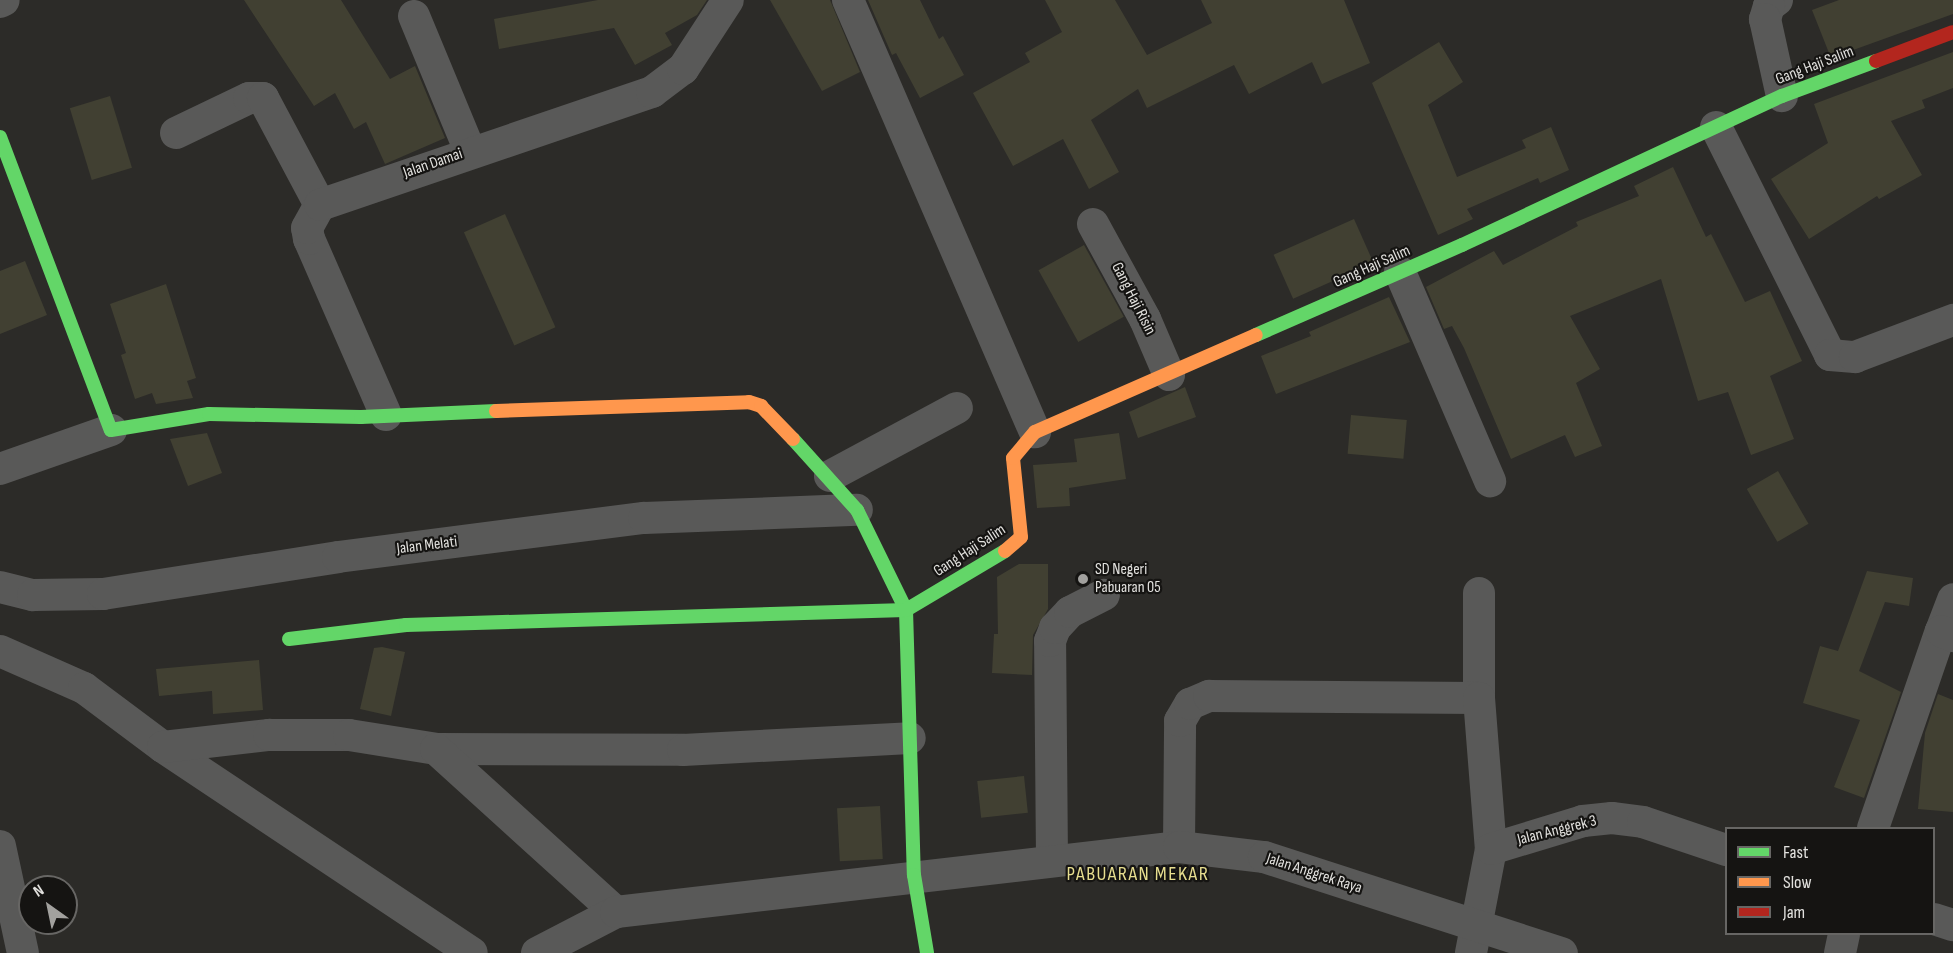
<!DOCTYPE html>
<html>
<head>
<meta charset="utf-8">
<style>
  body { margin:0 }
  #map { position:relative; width:1953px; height:953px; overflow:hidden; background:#2c2b28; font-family:"Sofia Sans Condensed",sans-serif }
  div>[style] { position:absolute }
  .building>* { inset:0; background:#414032; transform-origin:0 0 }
  .street>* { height:32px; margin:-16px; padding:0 16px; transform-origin:16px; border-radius:16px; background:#595958 }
  .fast>* { height:14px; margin:-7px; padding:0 7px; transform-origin:7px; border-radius:7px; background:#63d668 }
  .slow>* { height:14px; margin:-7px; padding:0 7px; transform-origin:7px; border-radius:7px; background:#ff974d }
  .jam>* { height:14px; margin:-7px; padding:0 7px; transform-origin:7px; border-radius:7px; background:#b3261e }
  .dots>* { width:16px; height:16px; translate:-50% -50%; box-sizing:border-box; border:3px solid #151412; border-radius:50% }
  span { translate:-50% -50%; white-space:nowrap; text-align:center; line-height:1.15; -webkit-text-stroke:4.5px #151412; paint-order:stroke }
  .street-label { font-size:16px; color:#e2e1de }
  .poi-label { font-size:16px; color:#e2e1de }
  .left { translate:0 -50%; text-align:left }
  .quarter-label { font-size:20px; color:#e7de8f; letter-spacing:1.5px }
  .legend { position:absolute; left:1725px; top:827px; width:210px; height:108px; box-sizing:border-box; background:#151412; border:2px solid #676664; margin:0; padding:8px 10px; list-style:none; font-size:18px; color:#e2e1de }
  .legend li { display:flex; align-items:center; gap:12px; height:30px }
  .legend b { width:30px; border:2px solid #676664 }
  .north { position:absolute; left:18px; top:875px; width:60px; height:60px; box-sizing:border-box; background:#151412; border:2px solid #676664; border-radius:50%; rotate:327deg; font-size:16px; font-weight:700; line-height:24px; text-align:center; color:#e2e1de }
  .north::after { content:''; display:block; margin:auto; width:21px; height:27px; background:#a2a19e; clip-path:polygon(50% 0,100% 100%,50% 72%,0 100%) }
</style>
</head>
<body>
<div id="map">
  <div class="building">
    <div style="clip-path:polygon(244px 0,341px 0,390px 79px,415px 66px,445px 138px,385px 164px,366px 122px,354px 129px,335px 93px,314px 106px)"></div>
    <div style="clip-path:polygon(598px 0,707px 0,697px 15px,665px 33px,672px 45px,635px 65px,614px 28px,499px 49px,494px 19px)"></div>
    <div style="clip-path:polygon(770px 0,830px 0,860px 72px,822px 91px)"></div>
    <div style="clip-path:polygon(868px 0,920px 0,939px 39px,943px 36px,964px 75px,920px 98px,896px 53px,892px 55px)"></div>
    <div style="clip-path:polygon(1045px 0,1115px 0,1147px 55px,1212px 23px,1201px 0,1344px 0,1370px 63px,1322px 84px,1312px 62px,1249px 94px,1234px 65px,1147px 108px,1138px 89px,1091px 120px,1119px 172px,1089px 189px,1063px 139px,1013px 166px,973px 93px,1030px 62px,1025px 53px,1062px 32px)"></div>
    <div style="clip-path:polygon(1839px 0,1953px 0,1953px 14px,1831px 58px,1812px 10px)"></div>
    <div style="clip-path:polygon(1439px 42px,1463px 82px,1428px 105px,1457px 177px,1526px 148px,1522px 140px,1551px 127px,1569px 170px,1540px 183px,1538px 178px,1467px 209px,1473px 219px,1438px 235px,1372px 83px)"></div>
    <div style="clip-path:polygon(1953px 52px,1953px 88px,1922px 100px,1925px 108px,1891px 121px,1922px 175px,1879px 199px,1877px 196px,1809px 239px,1771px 179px,1828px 143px,1814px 104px)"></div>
    <div style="left:110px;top:96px;width:75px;height:42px;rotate:73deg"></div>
    <div style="clip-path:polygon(1673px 167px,1706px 237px,1711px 234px,1745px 302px,1770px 291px,1802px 361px,1770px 376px,1794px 439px,1751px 455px,1728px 392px,1698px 401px,1661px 279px,1570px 316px,1600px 369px,1576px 383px,1602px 446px,1575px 457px,1565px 435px,1511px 459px,1464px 348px,1452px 326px,1444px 329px,1426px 287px,1494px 251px,1503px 265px,1578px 226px,1576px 222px,1639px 196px,1634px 186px)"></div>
    <div style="left:505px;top:214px;width:124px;height:45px;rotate:66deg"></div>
    <div style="left:1354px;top:219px;width:48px;height:88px;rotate:66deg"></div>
    <div style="left:1084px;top:245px;width:82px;height:52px;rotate:61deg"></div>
    <div style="clip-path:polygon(25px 261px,47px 315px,0 334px,0 271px)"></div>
    <div style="clip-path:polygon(166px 284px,196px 378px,187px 381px,193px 398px,156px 404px,152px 393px,135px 399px,121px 355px,126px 353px,110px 304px)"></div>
    <div style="clip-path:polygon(1389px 297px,1410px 342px,1276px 394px,1261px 356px,1311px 336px,1309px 332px)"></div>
    <div style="clip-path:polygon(1185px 387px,1196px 417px,1138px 438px,1129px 412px)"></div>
    <div style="left:1351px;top:415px;width:56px;height:39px;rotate:5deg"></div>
    <div style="clip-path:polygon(207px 433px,222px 473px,188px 486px,170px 439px)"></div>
    <div style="clip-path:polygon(1119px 433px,1126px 479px,1069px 488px,1070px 506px,1037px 508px,1033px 465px,1077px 462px,1074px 439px)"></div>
    <div style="left:1778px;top:471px;width:61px;height:36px;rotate:60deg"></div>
    <div style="clip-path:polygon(1019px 564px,1048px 564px,1048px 609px,1033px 635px,1032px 675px,992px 673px,994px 634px,998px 634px,997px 577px)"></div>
    <div style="clip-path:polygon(1867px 571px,1913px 578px,1909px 606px,1885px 602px,1859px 671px,1901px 692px,1864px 798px,1834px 787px,1860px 720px,1803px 703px,1820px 646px,1838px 651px)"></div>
    <div style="clip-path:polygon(382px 647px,405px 652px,391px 716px,360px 709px,374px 648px)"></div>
    <div style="clip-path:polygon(259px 660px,263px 710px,213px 714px,212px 691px,159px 696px,156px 669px)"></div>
    <div style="clip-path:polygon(1938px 694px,1953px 700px,1953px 812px,1918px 809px,1925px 733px)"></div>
    <div style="left:1024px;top:776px;width:37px;height:47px;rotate:84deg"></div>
    <div style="left:880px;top:806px;width:53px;height:43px;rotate:87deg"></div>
  </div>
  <div class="street">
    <div style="left:848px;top:0;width:471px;rotate:66.6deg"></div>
    <div style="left:1777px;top:0;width:10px;rotate:143deg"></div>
    <div style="left:1769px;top:6px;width:14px;rotate:107deg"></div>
    <div style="left:1765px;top:19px;width:79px;rotate:77.6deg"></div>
    <div style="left:0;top:2px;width:4px;rotate:-27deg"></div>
    <div style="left:414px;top:16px;width:146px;rotate:67.5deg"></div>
    <div style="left:1716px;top:127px;width:255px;rotate:63.4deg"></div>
    <div style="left:1830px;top:355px;width:25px;rotate:5deg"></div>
    <div style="left:1855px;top:357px;width:105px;rotate:-20.7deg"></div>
    <div style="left:176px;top:133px;width:81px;rotate:-25.6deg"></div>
    <div style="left:249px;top:98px;width:14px"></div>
    <div style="left:263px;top:98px;width:121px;rotate:62deg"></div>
    <div style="left:1093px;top:224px;width:108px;rotate:61.3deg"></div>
    <div style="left:1145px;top:319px;width:61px;rotate:66.8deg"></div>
    <div style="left:1400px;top:272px;width:228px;rotate:66.7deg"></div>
    <div style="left:386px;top:415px;width:192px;rotate:-113.6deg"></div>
    <div style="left:309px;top:239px;width:11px;rotate:-100deg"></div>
    <div style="left:307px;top:228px;width:26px;rotate:-61deg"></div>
    <div style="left:320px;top:205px;width:351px;rotate:-18.8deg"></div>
    <div style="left:652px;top:92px;width:39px;rotate:-37deg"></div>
    <div style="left:683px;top:69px;width:82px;rotate:-56.9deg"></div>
    <div style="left:0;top:469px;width:118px;rotate:-19.4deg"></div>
    <div style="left:830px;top:476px;width:144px;rotate:-28.2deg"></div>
    <div style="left:0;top:587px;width:34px;rotate:14deg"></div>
    <div style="left:33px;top:595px;width:70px;rotate:-0.8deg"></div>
    <div style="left:103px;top:594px;width:238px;rotate:-8.9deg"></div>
    <div style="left:338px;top:557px;width:308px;rotate:-7.3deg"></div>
    <div style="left:644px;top:518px;width:213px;rotate:-2.2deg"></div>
    <div style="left:1941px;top:631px;width:34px;rotate:-69deg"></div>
    <div style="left:0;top:651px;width:92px;rotate:23.8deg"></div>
    <div style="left:84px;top:688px;width:99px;rotate:36.8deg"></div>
    <div style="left:163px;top:747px;width:371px;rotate:33.7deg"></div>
    <div style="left:1479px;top:698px;width:105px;rotate:-90deg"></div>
    <div style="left:163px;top:747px;width:107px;rotate:-6.5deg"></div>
    <div style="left:269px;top:735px;width:80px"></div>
    <div style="left:349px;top:735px;width:88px;rotate:9.1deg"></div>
    <div style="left:436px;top:749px;width:247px;rotate:0.2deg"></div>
    <div style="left:683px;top:750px;width:227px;rotate:-3deg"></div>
    <div style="left:436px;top:749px;width:243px;rotate:42.2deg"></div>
    <div style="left:1873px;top:828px;width:208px;rotate:-71deg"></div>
    <div style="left:1941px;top:631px;width:13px;rotate:23deg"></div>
    <div style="left:0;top:846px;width:109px;rotate:77.9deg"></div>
    <div style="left:1179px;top:847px;width:126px;rotate:-89.5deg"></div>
    <div style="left:1180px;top:721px;width:20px;rotate:-60deg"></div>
    <div style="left:1190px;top:704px;width:21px;rotate:-23deg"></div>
    <div style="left:1209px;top:696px;width:270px;rotate:0.4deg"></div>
    <div style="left:1479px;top:698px;width:151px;rotate:85.5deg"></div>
    <div style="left:1491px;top:849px;width:106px;rotate:100.9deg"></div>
    <div style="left:1491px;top:849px;width:96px;rotate:-16.9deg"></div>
    <div style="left:1583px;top:821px;width:29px;rotate:-6deg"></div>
    <div style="left:1612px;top:818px;width:31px;rotate:7deg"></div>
    <div style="left:1643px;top:822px;width:88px;rotate:18.6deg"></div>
    <div style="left:1052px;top:860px;width:219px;rotate:-90.5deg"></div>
    <div style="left:1050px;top:641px;width:14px;rotate:-69deg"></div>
    <div style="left:1055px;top:628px;width:22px;rotate:-47deg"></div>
    <div style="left:1070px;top:612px;width:38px;rotate:-27deg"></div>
    <div style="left:1934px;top:919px;width:20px;rotate:18deg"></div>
    <div style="left:537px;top:953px;width:89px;rotate:-27.4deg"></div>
    <div style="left:616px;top:912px;width:567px;rotate:-6.59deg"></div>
    <div style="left:1179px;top:847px;width:86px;rotate:6.7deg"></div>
    <div style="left:1264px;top:857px;width:313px;rotate:17.9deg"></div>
    <div style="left:1840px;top:953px;width:19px;rotate:-78deg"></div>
  </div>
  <div class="fast">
    <div style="left:0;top:137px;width:313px;rotate:69.3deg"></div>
    <div style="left:111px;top:430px;width:99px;rotate:-9.3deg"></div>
    <div style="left:209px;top:414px;width:152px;rotate:1.1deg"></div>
    <div style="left:361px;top:417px;width:135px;rotate:-2.5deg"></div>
    <div style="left:1256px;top:335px;width:225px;rotate:-23.6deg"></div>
    <div style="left:1462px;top:245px;width:353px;rotate:-25deg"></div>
    <div style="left:1782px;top:96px;width:100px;rotate:-20.4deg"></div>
    <div style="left:793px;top:439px;width:96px;rotate:48deg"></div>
    <div style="left:857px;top:510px;width:111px;rotate:63.9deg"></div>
    <div style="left:906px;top:610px;width:265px;rotate:88.3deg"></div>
    <div style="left:914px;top:875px;width:79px;rotate:80.5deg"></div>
    <div style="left:289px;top:639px;width:118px;rotate:-6.8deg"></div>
    <div style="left:406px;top:625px;width:500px;rotate:-1.72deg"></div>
    <div style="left:906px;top:610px;width:115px;rotate:-30.8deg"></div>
  </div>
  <div class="slow">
    <div style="left:496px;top:411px;width:253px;rotate:-2deg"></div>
    <div style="left:749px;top:402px;width:13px;rotate:18deg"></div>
    <div style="left:761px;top:406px;width:46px;rotate:45.9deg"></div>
    <div style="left:1005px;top:551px;width:21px;rotate:-41deg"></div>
    <div style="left:1021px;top:537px;width:79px;rotate:-95.8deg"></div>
    <div style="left:1013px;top:458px;width:34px;rotate:-50deg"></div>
    <div style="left:1035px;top:432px;width:241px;rotate:-23.7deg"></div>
  </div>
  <div class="jam">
    <div style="left:1876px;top:61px;width:82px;rotate:-20.6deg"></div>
  </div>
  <div class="dots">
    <div style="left:1083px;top:579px;background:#a2a19e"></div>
  </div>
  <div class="street-label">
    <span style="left:1815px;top:66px;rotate:-21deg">Gang Haji Salim</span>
    <span style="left:433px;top:164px;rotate:-19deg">Jalan Damai</span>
    <span style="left:1372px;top:267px;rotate:-24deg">Gang Haji Salim</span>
    <span style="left:1133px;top:299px;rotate:63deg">Gang Haji Risin</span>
    <span style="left:427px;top:546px;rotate:-7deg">Jalan Melati</span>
    <span style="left:970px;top:551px;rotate:-33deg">Gang Haji Salim</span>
    <span style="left:1557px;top:831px;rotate:-14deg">Jalan Anggrek 3</span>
    <span style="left:1314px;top:874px;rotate:18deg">Jalan Anggrek Raya</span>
  </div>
  <div class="poi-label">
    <span class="left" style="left:1095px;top:579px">SD Negeri<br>Pabuaran 05</span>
  </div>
  <div class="quarter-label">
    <span style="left:1138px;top:874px">PABUARAN MEKAR</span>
  </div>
  <ul class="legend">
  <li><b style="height:8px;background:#63d668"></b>Fast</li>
  <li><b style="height:8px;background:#ff974d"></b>Slow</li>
  <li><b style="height:8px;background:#b3261e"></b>Jam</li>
  </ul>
  <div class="north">N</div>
</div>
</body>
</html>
